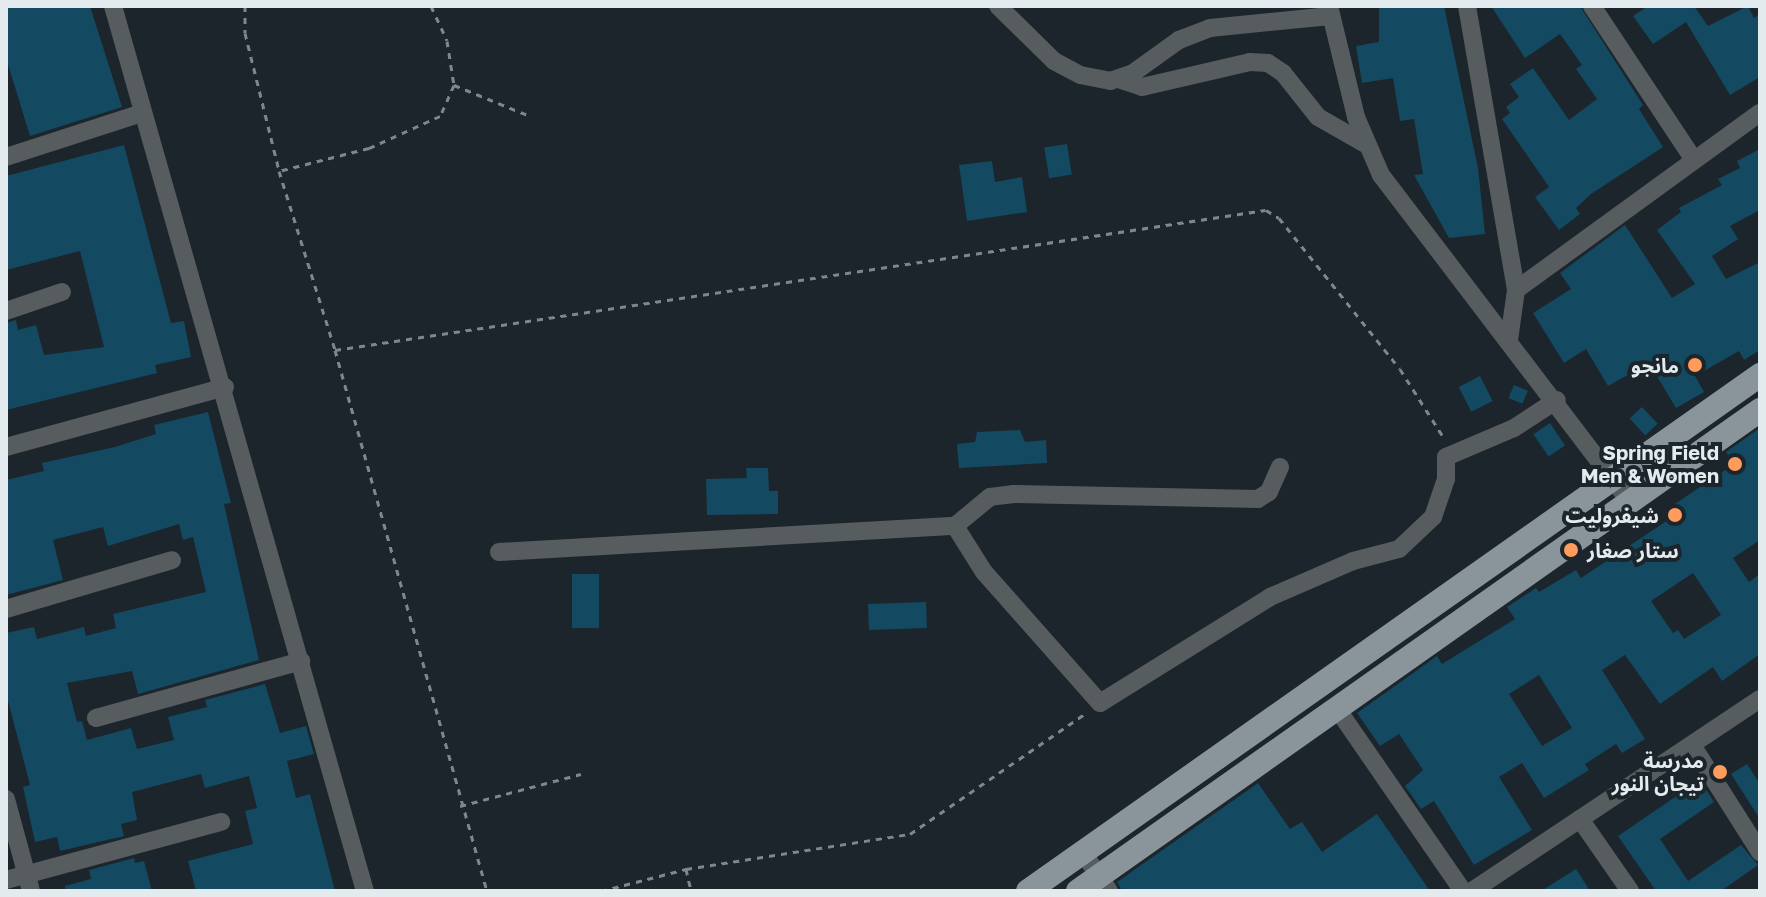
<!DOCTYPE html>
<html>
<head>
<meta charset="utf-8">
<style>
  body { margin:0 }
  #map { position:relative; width:1766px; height:897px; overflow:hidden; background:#1b252b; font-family:"Golos Text","Noto Sans Arabic",sans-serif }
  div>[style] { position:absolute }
  .building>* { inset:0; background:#134961; transform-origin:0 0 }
  .path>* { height:3px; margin-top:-1.5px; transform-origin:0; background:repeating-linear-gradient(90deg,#7f878c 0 6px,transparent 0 12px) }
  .minor>* { height:18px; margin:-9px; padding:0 9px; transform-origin:9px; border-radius:9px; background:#575c5f }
  .major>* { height:24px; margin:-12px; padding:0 12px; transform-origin:12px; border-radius:12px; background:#8a959b }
  .dots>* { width:22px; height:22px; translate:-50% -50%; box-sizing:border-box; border:4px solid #1b252b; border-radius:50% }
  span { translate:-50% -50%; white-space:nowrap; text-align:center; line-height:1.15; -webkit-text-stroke:8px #1b252b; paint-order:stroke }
  .poi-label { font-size:20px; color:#e4ebee; font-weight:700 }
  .right { translate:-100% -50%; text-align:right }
  .left { translate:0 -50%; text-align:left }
  .frame { position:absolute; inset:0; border:8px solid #e4ebee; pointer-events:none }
</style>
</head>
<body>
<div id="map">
  <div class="building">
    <div style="clip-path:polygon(6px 6px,90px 6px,122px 107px,30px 136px,6px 58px)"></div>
    <div style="clip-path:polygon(1379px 6px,1444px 6px,1478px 168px,1485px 234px,1449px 238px,1414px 175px,1423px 174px,1414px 119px,1400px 121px,1393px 78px,1362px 83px,1356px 46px,1379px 42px)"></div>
    <div style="clip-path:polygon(1491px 6px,1580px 6px,1643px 105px,1639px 109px,1663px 147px,1591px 194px,1576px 208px,1580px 214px,1559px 230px,1535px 197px,1549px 187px,1502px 119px,1510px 113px,1506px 107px,1519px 97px,1510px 84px,1533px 68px,1569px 120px,1597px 99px,1576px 69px,1582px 65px,1560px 34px,1525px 58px)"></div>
    <div style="clip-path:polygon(1648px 6px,1694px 6px,1708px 26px,1748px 6px,1754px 18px,1760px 14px,1760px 77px,1730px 95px,1686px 22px,1653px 44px,1633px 16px)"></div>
    <div style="left:1067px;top:144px;width:31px;height:23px;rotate:81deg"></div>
    <div style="clip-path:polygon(124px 145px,171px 323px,184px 321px,191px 357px,155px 365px,157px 373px,6px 410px,6px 323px,16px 320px,18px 330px,36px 325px,44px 355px,104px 347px,80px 251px,6px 270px,6px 176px)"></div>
    <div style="clip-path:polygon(1760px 149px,1760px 210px,1730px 226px,1738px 239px,1712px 256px,1726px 279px,1760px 262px,1760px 350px,1744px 360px,1739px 351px,1695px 376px,1704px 392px,1676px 408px,1649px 363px,1608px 386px,1586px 349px,1564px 363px,1533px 313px,1571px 289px,1560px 273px,1625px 225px,1672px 298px,1695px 284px,1657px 230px,1681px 212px,1679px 208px,1722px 185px,1718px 179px,1740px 168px,1737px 161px)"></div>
    <div style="clip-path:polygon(992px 161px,995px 182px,1022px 177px,1027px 212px,967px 221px,959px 165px)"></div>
    <div style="left:1480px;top:376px;width:28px;height:24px;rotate:63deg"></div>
    <div style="left:1514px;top:385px;width:15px;height:14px;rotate:23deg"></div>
    <div style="left:1642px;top:407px;width:23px;height:17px;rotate:47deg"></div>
    <div style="clip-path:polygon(208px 412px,231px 503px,224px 504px,259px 660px,138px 694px,132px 671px,67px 683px,77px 722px,82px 721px,87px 740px,131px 728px,137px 749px,174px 740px,168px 717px,207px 707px,205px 700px,265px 684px,280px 733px,306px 726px,314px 754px,287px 761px,296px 798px,310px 794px,335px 891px,196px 891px,188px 861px,253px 844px,245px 811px,257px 808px,249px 776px,205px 788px,201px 774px,132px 792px,137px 820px,121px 824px,124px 836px,60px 851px,57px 837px,35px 842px,23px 787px,30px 785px,6px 693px,6px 633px,34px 627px,37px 639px,84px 627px,86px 636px,116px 628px,113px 614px,206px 592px,193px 537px,183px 540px,179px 524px,108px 546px,103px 527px,53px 540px,63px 580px,6px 595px,6px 480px,44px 471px,42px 463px,115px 447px,156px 434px,154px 425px)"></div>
    <div style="left:1550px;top:423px;width:27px;height:20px;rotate:56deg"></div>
    <div style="clip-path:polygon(evenodd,1760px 428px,1760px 540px,1733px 558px,1749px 582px,1760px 574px,1760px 654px,1722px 681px,1713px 667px,1660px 704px,1625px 655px,1602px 670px,1645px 739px,1622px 753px,1616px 744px,1585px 764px,1589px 770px,1544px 798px,1522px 763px,1499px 777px,1532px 830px,1474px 865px,1434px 801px,1421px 809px,1405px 786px,1423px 770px,1399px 734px,1380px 746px,1357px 713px,1437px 656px,1442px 664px,1515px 619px,1507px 607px,1536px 588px,1539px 592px,1576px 570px,1581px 578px,1671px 518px,1666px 510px,1734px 464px,1726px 452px,1760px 428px,1693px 573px,1721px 615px,1684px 639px,1678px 630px,1673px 633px,1651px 601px,1693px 573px,1760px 428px,1539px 675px,1572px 728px,1542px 746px,1509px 694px,1539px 675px)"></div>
    <div style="clip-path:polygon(1020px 430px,1025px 442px,1046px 440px,1047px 463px,959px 468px,957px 444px,975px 442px,977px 432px)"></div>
    <div style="clip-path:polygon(746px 468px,768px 468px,769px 491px,778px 491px,778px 514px,707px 515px,706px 479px,747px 478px)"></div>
    <div style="left:572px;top:574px;width:27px;height:54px"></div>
    <div style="left:926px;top:602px;width:26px;height:58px;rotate:88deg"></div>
    <div style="clip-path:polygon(1747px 764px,1760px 784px,1760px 819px,1731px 774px)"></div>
    <div style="clip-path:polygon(1700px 780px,1714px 802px,1660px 839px,1688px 881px,1741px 845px,1758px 865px,1721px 891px,1656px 891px,1618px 836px)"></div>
    <div style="clip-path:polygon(1258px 783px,1290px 829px,1302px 822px,1322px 852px,1377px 814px,1430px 891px,1122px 891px,1117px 882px)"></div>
    <div style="clip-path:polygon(134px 858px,135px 863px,144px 861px,152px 891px,65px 891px,65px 886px,91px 879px,89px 870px)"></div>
    <div style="clip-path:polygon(1576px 869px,1590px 891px,1541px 891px)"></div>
  </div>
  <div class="path">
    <div style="left:245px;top:6px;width:27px;rotate:90deg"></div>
    <div style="left:245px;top:33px;width:141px;rotate:76.1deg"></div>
    <div style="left:431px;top:6px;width:38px;rotate:65deg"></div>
    <div style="left:447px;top:41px;width:45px;rotate:81deg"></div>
    <div style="left:454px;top:85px;width:34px;rotate:114deg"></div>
    <div style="left:440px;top:116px;width:78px;rotate:155.7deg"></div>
    <div style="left:369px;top:148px;width:93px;rotate:165.7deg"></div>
    <div style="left:279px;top:171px;width:188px;rotate:72.6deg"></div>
    <div style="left:335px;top:350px;width:941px;rotate:-8.55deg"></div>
    <div style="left:1266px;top:210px;width:15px;rotate:32deg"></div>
    <div style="left:1279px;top:218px;width:193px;rotate:51.3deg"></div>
    <div style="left:1400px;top:369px;width:82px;rotate:57.5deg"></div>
    <div style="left:454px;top:85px;width:82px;rotate:22.2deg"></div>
    <div style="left:335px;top:350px;width:562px;rotate:74.31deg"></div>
    <div style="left:460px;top:806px;width:125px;rotate:-14.8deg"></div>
    <div style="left:686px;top:869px;width:23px;rotate:77deg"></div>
    <div style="left:601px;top:891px;width:88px;rotate:-14.5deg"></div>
    <div style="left:686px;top:869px;width:227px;rotate:-8.9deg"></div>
    <div style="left:910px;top:834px;width:214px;rotate:-34.5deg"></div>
  </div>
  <div class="minor">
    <div style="left:113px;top:6px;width:920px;rotate:74.11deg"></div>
    <div style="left:998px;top:6px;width:78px;rotate:44.5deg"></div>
    <div style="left:1054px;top:61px;width:30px;rotate:28deg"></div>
    <div style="left:1080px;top:75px;width:31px;rotate:11deg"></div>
    <div style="left:1110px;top:81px;width:24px;rotate:-19deg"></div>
    <div style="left:1133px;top:73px;width:57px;rotate:-35.7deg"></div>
    <div style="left:1179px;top:40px;width:33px;rotate:-21deg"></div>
    <div style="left:1210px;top:28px;width:121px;rotate:-5.7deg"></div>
    <div style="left:1329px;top:6px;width:114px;rotate:76.3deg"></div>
    <div style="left:1356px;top:117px;width:63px;rotate:66.7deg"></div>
    <div style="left:1381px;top:175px;width:410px;rotate:52.7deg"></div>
    <div style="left:1467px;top:6px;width:288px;rotate:80.2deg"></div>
    <div style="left:1592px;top:6px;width:185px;rotate:56.5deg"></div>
    <div style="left:1118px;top:79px;width:25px;rotate:18deg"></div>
    <div style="left:1142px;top:87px;width:111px;rotate:-13deg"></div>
    <div style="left:1250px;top:62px;width:18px;rotate:3deg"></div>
    <div style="left:1268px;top:63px;width:18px;rotate:34deg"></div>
    <div style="left:1283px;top:73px;width:56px;rotate:51.5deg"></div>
    <div style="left:1318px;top:117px;width:56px;rotate:29.7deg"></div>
    <div style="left:6px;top:157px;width:143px;rotate:-17.9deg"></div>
    <div style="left:6px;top:311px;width:59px;rotate:-18.7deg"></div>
    <div style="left:1509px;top:340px;width:50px;rotate:-82deg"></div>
    <div style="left:1516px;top:290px;width:301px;rotate:-36deg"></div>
    <div style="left:6px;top:447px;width:227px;rotate:-15.3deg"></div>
    <div style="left:1280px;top:467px;width:27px;rotate:114deg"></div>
    <div style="left:1269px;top:492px;width:13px;rotate:148deg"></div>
    <div style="left:1258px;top:499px;width:244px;rotate:-178.8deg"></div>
    <div style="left:1014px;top:494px;width:24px;rotate:173deg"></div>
    <div style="left:990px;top:497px;width:45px;rotate:140.4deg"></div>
    <div style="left:955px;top:526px;width:54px;rotate:57.8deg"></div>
    <div style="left:984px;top:572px;width:175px;rotate:48.5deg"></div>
    <div style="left:1100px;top:703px;width:200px;rotate:-31.9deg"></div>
    <div style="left:1270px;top:597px;width:90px;rotate:-23.4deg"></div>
    <div style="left:1353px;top:561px;width:48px;rotate:-14.6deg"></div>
    <div style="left:1399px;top:549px;width:47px;rotate:-43.3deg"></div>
    <div style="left:1433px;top:517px;width:40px;rotate:-71.1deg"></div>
    <div style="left:1446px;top:479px;width:22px;rotate:-90deg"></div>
    <div style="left:1446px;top:457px;width:74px;rotate:-23.1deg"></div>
    <div style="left:1514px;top:428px;width:51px;rotate:-33.1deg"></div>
    <div style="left:499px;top:552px;width:457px;rotate:-3.3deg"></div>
    <div style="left:6px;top:609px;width:173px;rotate:-16.4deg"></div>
    <div style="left:1338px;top:710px;width:220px;rotate:55.4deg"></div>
    <div style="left:96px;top:718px;width:213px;rotate:-15.5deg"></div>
    <div style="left:1692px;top:745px;width:127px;rotate:57.6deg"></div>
    <div style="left:6px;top:799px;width:95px;rotate:74.8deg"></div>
    <div style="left:1580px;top:819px;width:88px;rotate:55.2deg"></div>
    <div style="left:1082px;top:851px;width:48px;rotate:56deg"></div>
    <div style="left:6px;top:880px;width:223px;rotate:-15.1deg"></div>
    <div style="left:1472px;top:891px;width:346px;rotate:-33.7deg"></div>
  </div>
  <div class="major">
    <div style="left:1028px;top:891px;width:896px;rotate:-35.18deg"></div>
    <div style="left:1078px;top:891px;width:835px;rotate:-35.19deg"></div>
  </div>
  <div class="dots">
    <div style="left:1695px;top:365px;background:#ff9b5b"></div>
    <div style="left:1735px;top:464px;background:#ff9b5b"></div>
    <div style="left:1675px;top:515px;background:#ff9b5b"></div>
    <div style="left:1571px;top:550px;background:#ff9b5b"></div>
    <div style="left:1720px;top:772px;background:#ff9b5b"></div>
  </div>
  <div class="poi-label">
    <span class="right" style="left:1679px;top:365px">مانجو</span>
    <span class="right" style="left:1719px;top:464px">Spring Field<br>Men &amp; Women</span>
    <span class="right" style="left:1659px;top:515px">شيفروليت</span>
    <span class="left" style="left:1587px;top:550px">ستار صغار</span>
    <span class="right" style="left:1704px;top:772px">مدرسة<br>تيجان النور</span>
  </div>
  <div class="frame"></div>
</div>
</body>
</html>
